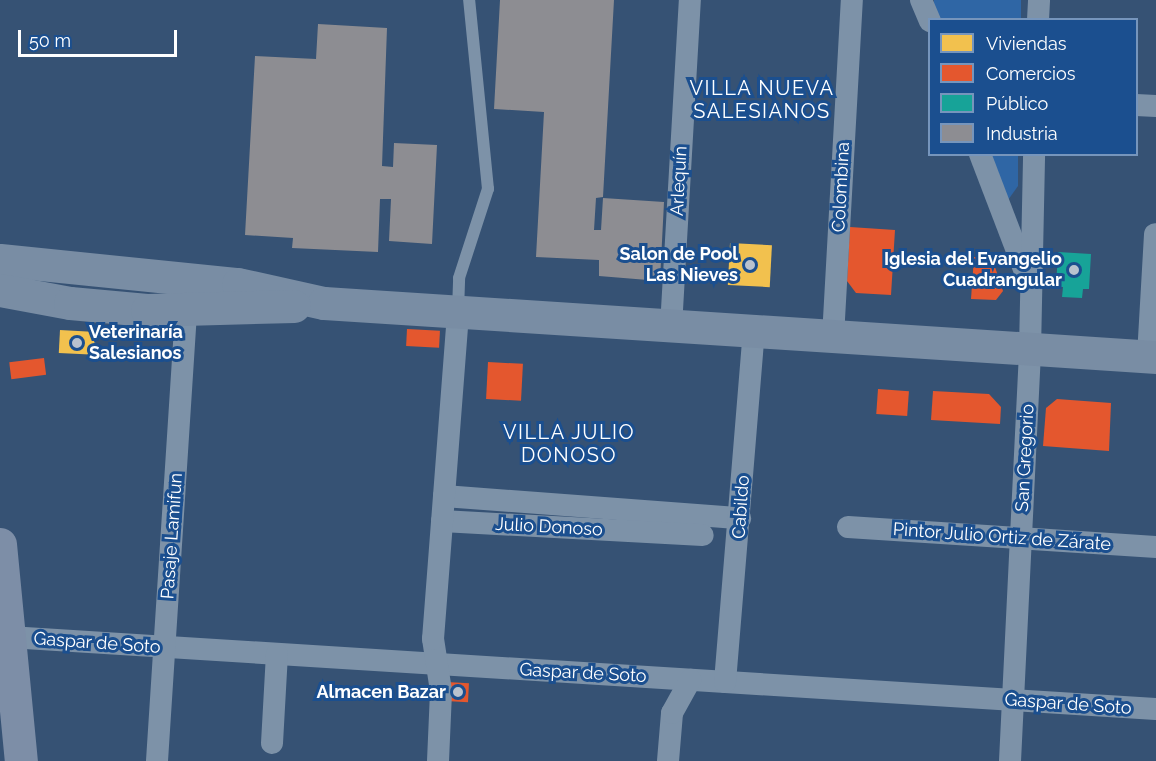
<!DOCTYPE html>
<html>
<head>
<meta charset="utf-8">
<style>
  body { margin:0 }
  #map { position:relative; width:1156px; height:761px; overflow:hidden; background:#365274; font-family:Raleway,sans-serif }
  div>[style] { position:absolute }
  .green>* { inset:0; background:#2f66a5; transform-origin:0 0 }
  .homes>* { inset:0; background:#f2c14e; transform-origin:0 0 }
  .shops>* { inset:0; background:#e4572e; transform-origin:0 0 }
  .public>* { inset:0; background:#17a398 }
  .industry>* { inset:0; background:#8d8d92 }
  .service>* { height:12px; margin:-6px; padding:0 6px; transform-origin:6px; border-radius:6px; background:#7d92a8 }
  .minor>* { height:22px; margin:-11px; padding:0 11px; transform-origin:11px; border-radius:11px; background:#7d92a8 }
  .secondary>* { height:33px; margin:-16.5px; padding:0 16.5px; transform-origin:16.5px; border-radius:16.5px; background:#798da4 }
  .primary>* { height:33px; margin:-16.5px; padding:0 16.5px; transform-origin:16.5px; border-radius:16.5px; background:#7d8ea7 }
  .dots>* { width:16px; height:16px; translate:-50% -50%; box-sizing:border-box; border:3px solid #1b4f8f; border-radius:50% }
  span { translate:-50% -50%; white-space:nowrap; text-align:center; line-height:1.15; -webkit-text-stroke:6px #1b4f8f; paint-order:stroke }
  .street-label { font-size:18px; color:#fff }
  .poi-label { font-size:18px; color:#fff; font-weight:700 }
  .right { translate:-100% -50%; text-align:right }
  .left { translate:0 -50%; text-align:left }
  .neighbourhood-label { font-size:20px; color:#fff; letter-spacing:1.5px }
  .legend { position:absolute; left:928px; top:18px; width:210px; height:138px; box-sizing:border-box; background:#1b4f8f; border:2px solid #7695bc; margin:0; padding:8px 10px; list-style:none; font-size:18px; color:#fff }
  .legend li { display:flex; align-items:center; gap:12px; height:30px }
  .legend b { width:30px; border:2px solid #7695bc }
  .scale { position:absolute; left:18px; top:30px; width:159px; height:27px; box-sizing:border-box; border:3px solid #fff; border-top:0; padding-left:8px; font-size:18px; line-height:21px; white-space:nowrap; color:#fff; -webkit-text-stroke:4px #1b4f8f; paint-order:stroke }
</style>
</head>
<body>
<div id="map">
  <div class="green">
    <div style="left:934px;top:0;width:87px;height:21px"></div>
    <div style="clip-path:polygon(991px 155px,1018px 155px,1018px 186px,1008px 200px)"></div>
  </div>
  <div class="homes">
    <div style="left:730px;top:243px;width:42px;height:42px;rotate:3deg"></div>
    <div style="left:60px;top:330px;width:36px;height:23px;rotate:3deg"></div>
  </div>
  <div class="shops">
    <div style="clip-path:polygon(850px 227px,895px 230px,891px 295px,856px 293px,847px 281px)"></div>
    <div style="clip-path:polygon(974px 257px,992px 258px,1003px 291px,996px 300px,971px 299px)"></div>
    <div style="left:407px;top:329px;width:33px;height:17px;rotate:3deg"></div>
    <div style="left:44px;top:358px;width:17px;height:35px;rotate:83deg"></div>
    <div style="left:488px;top:362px;width:35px;height:37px;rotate:3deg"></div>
    <div style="left:878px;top:389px;width:31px;height:25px;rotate:4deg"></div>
    <div style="clip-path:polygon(933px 391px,989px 394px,1001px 407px,1000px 424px,931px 420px)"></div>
    <div style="clip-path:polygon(1057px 399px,1111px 403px,1109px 451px,1043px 446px,1046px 408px)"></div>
    <div style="left:447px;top:682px;width:22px;height:19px;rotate:3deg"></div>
  </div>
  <div class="public">
    <div style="clip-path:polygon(1058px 252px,1091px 254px,1089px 289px,1083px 289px,1082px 298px,1062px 297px,1063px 287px,1056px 287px)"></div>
  </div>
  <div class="industry">
    <div style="clip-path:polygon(500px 0,614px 0,603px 197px,596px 198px,594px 230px,601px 230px,603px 198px,664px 202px,660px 281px,599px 276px,599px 260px,536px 257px,544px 112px,494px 109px)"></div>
    <div style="clip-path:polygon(318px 24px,387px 28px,382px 166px,393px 167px,394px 143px,437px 145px,432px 244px,389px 241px,391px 199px,380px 199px,378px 252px,292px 248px,293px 238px,245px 235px,255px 56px,316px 59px)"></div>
  </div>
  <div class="service">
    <div style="left:458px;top:311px;width:33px;rotate:-88deg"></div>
    <div style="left:459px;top:278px;width:94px;rotate:-72deg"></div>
    <div style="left:488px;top:189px;width:190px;rotate:-95.7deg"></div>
  </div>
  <div class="minor">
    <div style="left:921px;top:0;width:23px;rotate:67deg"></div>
    <div style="left:1038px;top:20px;width:20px;rotate:-87deg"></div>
    <div style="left:1136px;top:105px;width:20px;rotate:3deg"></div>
    <div style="left:980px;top:154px;width:132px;rotate:69.1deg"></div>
    <div style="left:671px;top:327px;width:328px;rotate:-86.7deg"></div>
    <div style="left:833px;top:337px;width:338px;rotate:-86.8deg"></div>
    <div style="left:1148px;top:356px;width:122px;rotate:-86.7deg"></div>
    <div style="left:444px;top:496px;width:297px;rotate:4.3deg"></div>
    <div style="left:442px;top:521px;width:261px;rotate:3.1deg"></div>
    <div style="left:848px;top:527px;width:309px;rotate:3.7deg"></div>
    <div style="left:9px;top:637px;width:1149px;rotate:3.59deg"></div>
    <div style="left:725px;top:682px;width:351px;rotate:-85.3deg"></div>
    <div style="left:272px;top:743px;width:89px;rotate:-86.8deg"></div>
    <div style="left:157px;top:761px;width:451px;rotate:-86.3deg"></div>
    <div style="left:438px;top:761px;width:70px;rotate:-87.5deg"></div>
    <div style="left:441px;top:691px;width:53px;rotate:-98.7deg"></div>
    <div style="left:433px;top:639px;width:328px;rotate:-85.6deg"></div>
    <div style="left:668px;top:761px;width:48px;rotate:-85.2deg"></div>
    <div style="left:672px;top:713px;width:38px;rotate:-61deg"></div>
    <div style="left:1010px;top:761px;width:411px;rotate:-87.2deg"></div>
    <div style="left:1030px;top:350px;width:196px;rotate:-88.8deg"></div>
  </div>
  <div class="secondary">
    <div style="left:0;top:260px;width:239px;rotate:5.8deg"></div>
    <div style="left:238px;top:284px;width:88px;rotate:12.5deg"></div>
    <div style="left:324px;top:303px;width:834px;rotate:3.71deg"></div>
    <div style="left:0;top:290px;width:71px;rotate:10.5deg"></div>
    <div style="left:70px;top:303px;width:77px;rotate:5.2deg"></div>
    <div style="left:147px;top:310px;width:147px;rotate:-1.6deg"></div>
  </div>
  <div class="primary">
    <div style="left:0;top:544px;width:218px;rotate:84.5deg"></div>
  </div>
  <div class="dots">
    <div style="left:750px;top:265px;background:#b9c2ce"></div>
    <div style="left:1074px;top:270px;background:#b9c2ce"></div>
    <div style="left:77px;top:343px;background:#b9c2ce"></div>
    <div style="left:458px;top:692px;background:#b9c2ce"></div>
  </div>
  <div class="street-label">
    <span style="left:679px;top:181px;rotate:-87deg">Arlequín</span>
    <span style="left:841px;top:187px;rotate:-87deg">Colombina</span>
    <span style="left:1025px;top:458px;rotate:-87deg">San Gregorio</span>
    <span style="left:741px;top:507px;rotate:-86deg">Cabildo</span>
    <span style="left:549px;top:527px;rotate:3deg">Julio Donoso</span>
    <span style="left:172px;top:536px;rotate:-86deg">Pasaje Lamifun</span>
    <span style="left:1002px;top:537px;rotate:4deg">Pintor Julio Ortiz de Zárate</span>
    <span style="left:97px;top:643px;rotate:4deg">Gaspar de Soto</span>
    <span style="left:583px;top:673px;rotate:3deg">Gaspar de Soto</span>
    <span style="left:1068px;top:704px;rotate:4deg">Gaspar de Soto</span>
  </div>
  <div class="poi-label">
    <span class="right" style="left:738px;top:265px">Salon de Pool<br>Las Nieves</span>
    <span class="right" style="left:1062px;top:270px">Iglesia del Evangelio<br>Cuadrangular</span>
    <span class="left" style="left:89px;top:343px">Veterinaría<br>Salesianos</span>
    <span class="right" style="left:446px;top:692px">Almacen Bazar</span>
  </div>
  <div class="neighbourhood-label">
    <span style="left:762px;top:100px">VILLA NUEVA<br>SALESIANOS</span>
    <span style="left:569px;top:444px">VILLA JULIO<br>DONOSO</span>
  </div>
  <ul class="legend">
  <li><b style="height:16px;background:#f2c14e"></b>Viviendas</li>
  <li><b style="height:16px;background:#e4572e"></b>Comercios</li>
  <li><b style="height:16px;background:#17a398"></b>Público</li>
  <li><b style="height:16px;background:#8d8d92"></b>Industria</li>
  </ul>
  <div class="scale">50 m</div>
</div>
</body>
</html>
